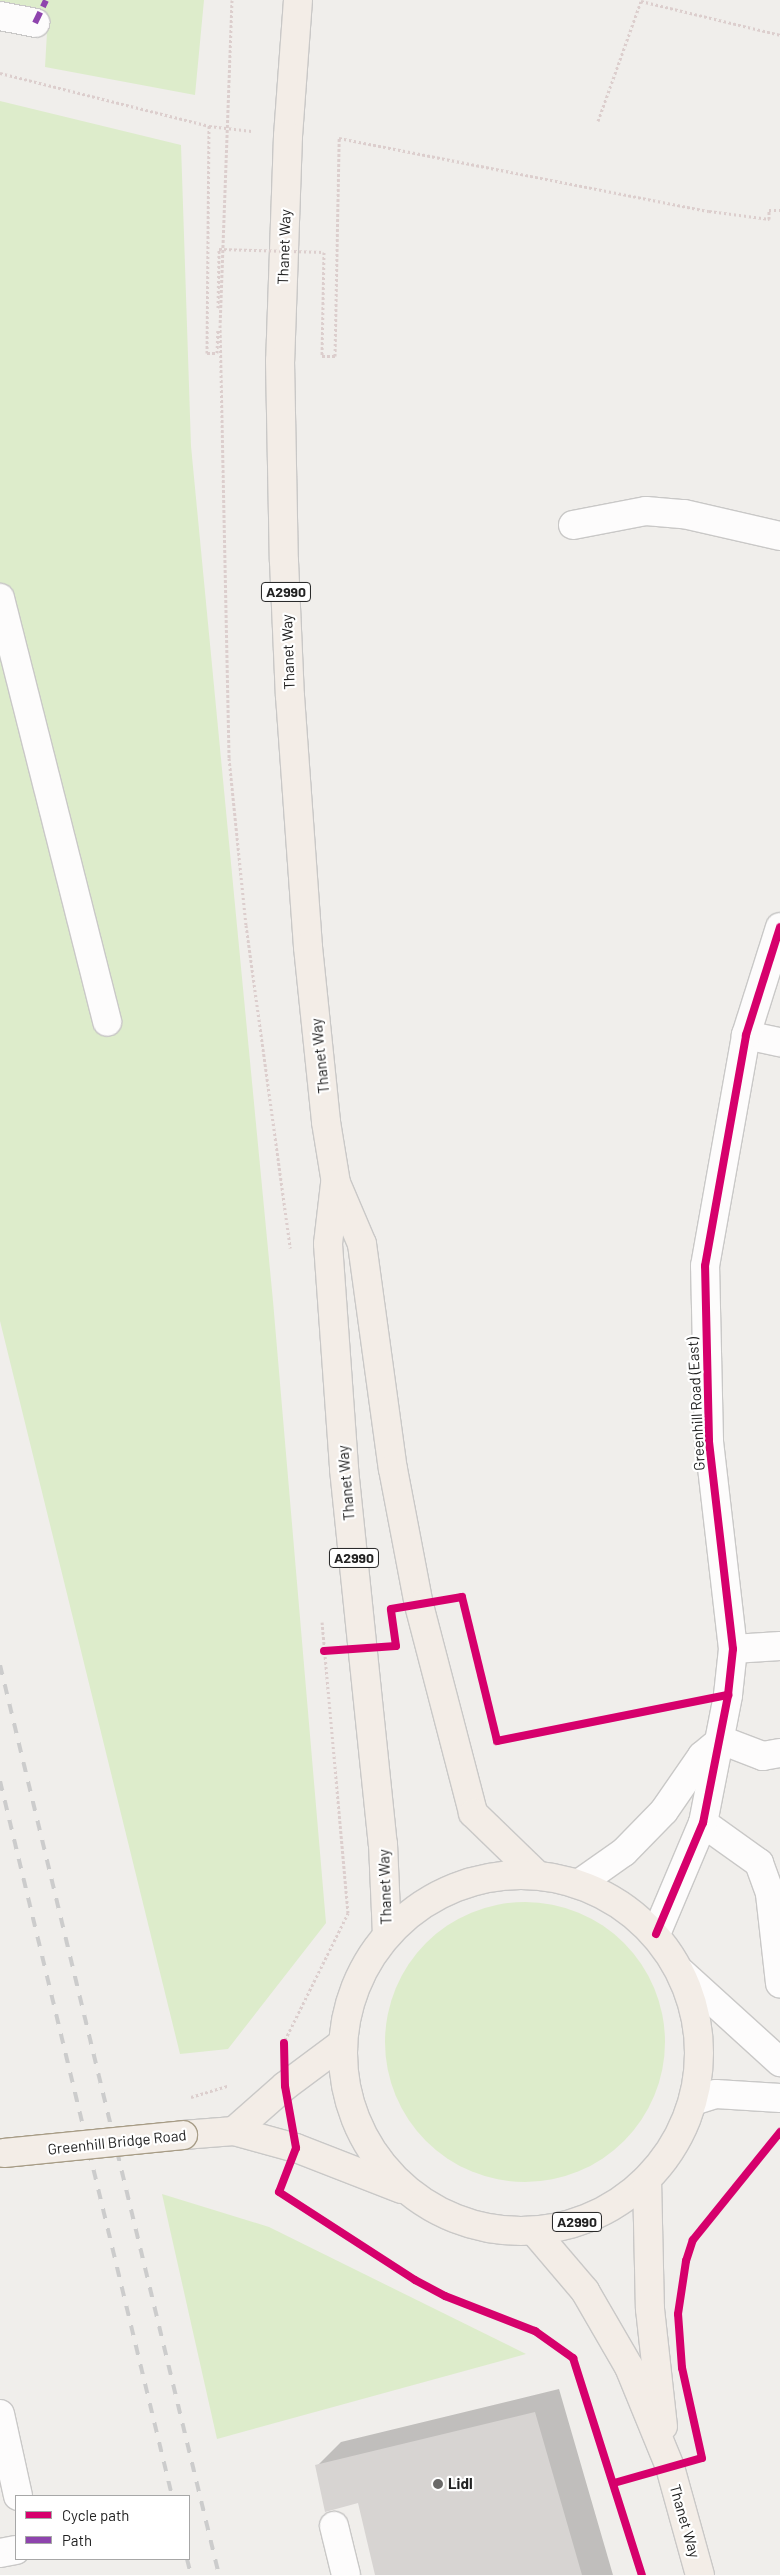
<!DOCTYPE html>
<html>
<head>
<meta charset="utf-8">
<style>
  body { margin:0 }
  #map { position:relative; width:780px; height:2575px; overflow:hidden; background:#f0eeeb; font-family:Barlow,sans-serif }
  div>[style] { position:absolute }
  .grass>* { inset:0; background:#ddeccb }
  .round { border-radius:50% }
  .shadow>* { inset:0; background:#0003 }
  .building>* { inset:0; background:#d7d4d2 }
  .path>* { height:3px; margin-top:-1.5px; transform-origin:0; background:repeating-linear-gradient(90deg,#dccecd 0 2.5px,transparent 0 5px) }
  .roads { filter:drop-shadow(1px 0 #c9c8c7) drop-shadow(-1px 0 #c9c8c7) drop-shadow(0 1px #c9c8c7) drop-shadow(0 -1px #c9c8c7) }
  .minor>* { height:28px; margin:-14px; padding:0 14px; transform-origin:14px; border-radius:14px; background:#fdfcfc }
  .major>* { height:28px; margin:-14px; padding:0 14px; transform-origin:14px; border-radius:14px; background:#f3ede7 }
  .major>.ring { margin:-14px; padding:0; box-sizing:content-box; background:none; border:28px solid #f3ede7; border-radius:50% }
  .rail>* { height:4px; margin-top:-2px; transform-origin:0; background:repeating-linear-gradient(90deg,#ccc 0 10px,transparent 0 20px) }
  .path-bridge>* { height:3px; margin-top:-1.5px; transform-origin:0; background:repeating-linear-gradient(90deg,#dccecd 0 2.5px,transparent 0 5px) }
  .bridges { filter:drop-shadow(1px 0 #a79c86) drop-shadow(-1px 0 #a79c86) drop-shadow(0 1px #a79c86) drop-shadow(0 -1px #a79c86) }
  .major-bridge>* { height:28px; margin:-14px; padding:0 14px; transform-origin:14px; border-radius:14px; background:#f3ede7 }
  .quiet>* { height:6px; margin-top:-3px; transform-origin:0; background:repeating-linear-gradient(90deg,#8e44ad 0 12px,transparent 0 18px) }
  .cycleway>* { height:8px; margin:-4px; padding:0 4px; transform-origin:4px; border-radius:4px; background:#d6006c }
  .dots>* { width:14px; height:14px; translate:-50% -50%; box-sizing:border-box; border:2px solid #fff; border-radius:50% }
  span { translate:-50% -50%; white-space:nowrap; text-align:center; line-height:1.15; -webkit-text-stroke:4.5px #fff; paint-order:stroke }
  .shield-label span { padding:1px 4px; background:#fff; border:1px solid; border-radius:4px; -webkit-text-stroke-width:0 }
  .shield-label { font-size:14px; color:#222; font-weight:700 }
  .street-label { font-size:15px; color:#222 }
  .poi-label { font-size:15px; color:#222; font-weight:700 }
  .left { translate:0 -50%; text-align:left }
  .legend { position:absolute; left:15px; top:2495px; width:175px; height:65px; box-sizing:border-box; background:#fff; border:1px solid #a7a7a7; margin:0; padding:6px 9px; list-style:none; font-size:15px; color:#222 }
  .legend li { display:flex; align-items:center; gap:10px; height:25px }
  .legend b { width:25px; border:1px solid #a7a7a7 }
</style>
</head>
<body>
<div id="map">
  <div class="grass">
    <div style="clip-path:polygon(0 0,204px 0,195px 95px,45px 67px,48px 15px,0 3px)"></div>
    <div style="clip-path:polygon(0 101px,181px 145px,191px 446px,273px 1301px,326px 1923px,228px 2049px,180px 2054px,0 1321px)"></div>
    <div class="round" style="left:385px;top:1902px;width:280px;height:280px"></div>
    <div style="clip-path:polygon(162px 2194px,269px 2227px,526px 2354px,217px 2439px)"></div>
  </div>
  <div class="shadow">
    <div style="clip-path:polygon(559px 2389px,613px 2575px,376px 2575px,359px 2502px,317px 2466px,341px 2442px)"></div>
  </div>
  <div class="building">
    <div style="clip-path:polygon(535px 2412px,582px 2575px,375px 2575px,358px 2503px,325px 2512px,315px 2465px)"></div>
  </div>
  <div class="path">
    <div style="left:232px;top:0;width:325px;rotate:92.1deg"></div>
    <div style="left:220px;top:325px;width:433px;rotate:88.8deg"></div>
    <div style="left:229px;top:758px;width:168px;rotate:84.2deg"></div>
    <div style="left:246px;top:925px;width:326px;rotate:82.2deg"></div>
    <div style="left:641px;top:1px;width:143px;rotate:13.7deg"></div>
    <div style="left:0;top:73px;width:216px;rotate:14.2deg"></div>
    <div style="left:209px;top:126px;width:43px;rotate:6.6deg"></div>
    <div style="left:598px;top:121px;width:127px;rotate:-70.3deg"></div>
    <div style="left:209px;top:126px;width:227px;rotate:90.5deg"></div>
    <div style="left:207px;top:353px;width:10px"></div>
    <div style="left:217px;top:353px;width:24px;rotate:-88deg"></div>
    <div style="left:324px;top:252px;width:104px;rotate:91.1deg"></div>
    <div style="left:322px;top:356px;width:13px"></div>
    <div style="left:335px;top:356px;width:218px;rotate:-88.9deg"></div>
    <div style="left:339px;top:138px;width:377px;rotate:11.2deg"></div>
    <div style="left:709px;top:211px;width:61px;rotate:7.6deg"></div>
    <div style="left:769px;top:219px;width:9px;rotate:-90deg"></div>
    <div style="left:769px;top:210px;width:11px"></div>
    <div style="left:218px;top:308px;width:59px;rotate:-89deg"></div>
    <div style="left:285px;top:2040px;width:142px;rotate:-63.6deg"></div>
    <div style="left:348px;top:1913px;width:292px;rotate:-95.1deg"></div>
    <div style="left:191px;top:2097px;width:39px;rotate:-17deg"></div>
  </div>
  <div class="roads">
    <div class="minor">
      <div style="left:0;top:16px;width:36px;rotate:11deg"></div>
      <div style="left:573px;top:525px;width:74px;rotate:-10.9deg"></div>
      <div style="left:646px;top:511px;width:38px;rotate:5deg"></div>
      <div style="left:684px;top:514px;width:98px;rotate:12.9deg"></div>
      <div style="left:0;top:598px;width:437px;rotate:75.8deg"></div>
      <div style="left:746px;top:1035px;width:35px;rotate:12deg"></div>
      <div style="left:733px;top:1649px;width:47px;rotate:-3.7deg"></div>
      <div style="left:721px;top:1740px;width:45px;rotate:20.9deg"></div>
      <div style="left:763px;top:1756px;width:17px;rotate:-10deg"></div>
      <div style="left:703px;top:1823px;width:69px;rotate:35.5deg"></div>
      <div style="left:759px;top:1863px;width:33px;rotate:70deg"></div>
      <div style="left:770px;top:1894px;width:90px;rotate:83.6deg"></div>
      <div style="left:580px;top:1883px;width:54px;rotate:-35.2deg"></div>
      <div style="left:624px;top:1852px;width:57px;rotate:-45.7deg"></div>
      <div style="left:664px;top:1811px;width:67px;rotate:-55.4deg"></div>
      <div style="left:702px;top:1756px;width:25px;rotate:-40deg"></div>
      <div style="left:656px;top:1934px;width:121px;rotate:-67.1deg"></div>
      <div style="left:703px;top:1823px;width:130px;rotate:-78.9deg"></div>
      <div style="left:728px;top:1695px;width:46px;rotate:-83.8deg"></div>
      <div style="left:733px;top:1649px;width:210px;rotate:-96.6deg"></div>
      <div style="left:709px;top:1440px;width:174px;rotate:-91.3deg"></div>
      <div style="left:705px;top:1266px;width:235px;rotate:-79.9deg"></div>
      <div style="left:746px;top:1035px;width:113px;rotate:-72.5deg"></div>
      <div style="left:681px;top:1972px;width:134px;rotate:42.3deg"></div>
      <div style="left:693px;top:2101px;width:24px;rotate:-17deg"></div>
      <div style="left:716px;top:2094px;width:64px;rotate:3.6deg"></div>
      <div style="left:0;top:2414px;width:84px;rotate:77.6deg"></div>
      <div style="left:334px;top:2526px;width:50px;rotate:76.2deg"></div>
      <div style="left:0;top:2553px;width:16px;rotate:-11deg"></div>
    </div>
    <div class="major">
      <div style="left:298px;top:0;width:136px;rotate:94.2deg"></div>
      <div style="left:288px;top:136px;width:225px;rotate:92deg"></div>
      <div style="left:280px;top:361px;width:200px;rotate:88.9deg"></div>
      <div style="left:284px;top:561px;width:135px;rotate:87.5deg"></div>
      <div style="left:290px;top:696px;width:252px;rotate:85.9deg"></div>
      <div style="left:308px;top:947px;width:176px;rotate:84.1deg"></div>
      <div style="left:326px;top:1122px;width:62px;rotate:80.7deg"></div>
      <div style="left:336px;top:1183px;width:66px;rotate:66.9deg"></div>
      <div style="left:362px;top:1244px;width:227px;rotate:82.2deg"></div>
      <div style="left:393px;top:1469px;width:138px;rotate:79.2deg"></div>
      <div style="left:419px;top:1605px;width:215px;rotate:75.4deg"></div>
      <div style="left:473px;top:1813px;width:86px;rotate:44.1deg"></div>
      <div style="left:335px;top:1184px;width:60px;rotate:96.7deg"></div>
      <div style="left:328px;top:1244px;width:226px;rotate:85.9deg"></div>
      <div style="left:344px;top:1469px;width:377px;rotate:84.1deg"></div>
      <div style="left:383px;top:1844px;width:90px;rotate:87.5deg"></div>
      <div class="ring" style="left:343px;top:1875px;width:328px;height:328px"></div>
      <div style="left:234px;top:2131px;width:68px;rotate:-41.4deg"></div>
      <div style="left:285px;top:2086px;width:72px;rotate:-36.6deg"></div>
      <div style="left:183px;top:2135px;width:51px;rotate:-4.5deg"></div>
      <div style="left:234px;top:2131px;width:64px;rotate:15.3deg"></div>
      <div style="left:296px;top:2148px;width:113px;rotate:21.3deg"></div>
      <div style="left:647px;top:2179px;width:130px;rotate:88.7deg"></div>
      <div style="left:650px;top:2309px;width:118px;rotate:83.7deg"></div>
      <div style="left:534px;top:2231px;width:79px;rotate:49.6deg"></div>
      <div style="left:585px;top:2291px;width:88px;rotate:59.9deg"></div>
      <div style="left:629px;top:2367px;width:108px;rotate:67.7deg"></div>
      <div style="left:670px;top:2467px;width:112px;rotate:74.5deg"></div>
    </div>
  </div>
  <div class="rail">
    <div style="left:0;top:1665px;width:936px;rotate:76.47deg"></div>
    <div style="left:0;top:1781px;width:735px;rotate:76.47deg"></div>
    <div style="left:187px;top:2559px;width:16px;rotate:76deg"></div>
  </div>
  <div class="path-bridge">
    <div style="left:219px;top:249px;width:105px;rotate:1.6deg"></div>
  </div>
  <div class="bridges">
    <div class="major-bridge">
      <div style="left:4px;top:2153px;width:180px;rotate:-5.7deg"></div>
    </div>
  </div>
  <div class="quiet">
    <div style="left:35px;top:23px;width:25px;rotate:-64deg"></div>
  </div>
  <div class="cycleway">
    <div style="left:324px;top:1651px;width:72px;rotate:-4deg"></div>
    <div style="left:396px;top:1646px;width:37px;rotate:-98deg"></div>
    <div style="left:391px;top:1609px;width:72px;rotate:-9.6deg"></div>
    <div style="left:462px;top:1597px;width:148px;rotate:76.3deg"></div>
    <div style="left:497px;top:1741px;width:236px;rotate:-11.3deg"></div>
    <div style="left:656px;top:1934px;width:121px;rotate:-67.1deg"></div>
    <div style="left:703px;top:1823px;width:130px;rotate:-78.9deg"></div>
    <div style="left:728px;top:1695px;width:46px;rotate:-83.8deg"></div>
    <div style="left:733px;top:1649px;width:210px;rotate:-96.6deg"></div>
    <div style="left:709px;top:1440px;width:174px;rotate:-91.3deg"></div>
    <div style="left:705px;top:1266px;width:235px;rotate:-79.9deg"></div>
    <div style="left:746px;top:1035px;width:113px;rotate:-72.5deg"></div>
    <div style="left:284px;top:2043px;width:43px;rotate:88.7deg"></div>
    <div style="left:285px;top:2086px;width:63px;rotate:79.9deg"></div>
    <div style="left:296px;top:2148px;width:47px;rotate:111.1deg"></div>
    <div style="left:279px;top:2192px;width:162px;rotate:32.9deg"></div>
    <div style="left:415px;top:2280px;width:34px;rotate:28deg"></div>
    <div style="left:445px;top:2296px;width:97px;rotate:21.3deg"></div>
    <div style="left:535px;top:2331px;width:47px;rotate:35.4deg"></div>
    <div style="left:573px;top:2358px;width:228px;rotate:72.4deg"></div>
    <div style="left:614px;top:2483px;width:91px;rotate:-15.9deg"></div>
    <div style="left:702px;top:2458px;width:92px;rotate:-102.5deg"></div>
    <div style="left:682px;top:2368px;width:54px;rotate:-94.2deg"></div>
    <div style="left:678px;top:2314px;width:54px;rotate:-81.4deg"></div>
    <div style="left:686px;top:2261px;width:22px;rotate:-72deg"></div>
    <div style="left:693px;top:2240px;width:139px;rotate:-51.1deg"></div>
  </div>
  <div class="dots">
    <div style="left:438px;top:2484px;background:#6a6968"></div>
  </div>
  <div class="shield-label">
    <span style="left:286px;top:592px">A2990</span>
    <span style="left:354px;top:1558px">A2990</span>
    <span style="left:577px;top:2222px">A2990</span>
  </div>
  <div class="street-label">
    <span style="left:284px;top:247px;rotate:-88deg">Thanet Way</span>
    <span style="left:288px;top:652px;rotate:-92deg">Thanet Way</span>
    <span style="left:320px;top:1056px;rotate:-96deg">Thanet Way</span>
    <span style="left:696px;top:1404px;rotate:-93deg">Greenhill Road (East)</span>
    <span style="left:346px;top:1483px;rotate:-95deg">Thanet Way</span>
    <span style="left:385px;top:1887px;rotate:-92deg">Thanet Way</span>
    <span style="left:117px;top:2142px;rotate:-6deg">Greenhill Bridge Road</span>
    <span style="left:685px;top:2521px;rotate:74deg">Thanet Way</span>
  </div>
  <div class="poi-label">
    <span class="left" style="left:448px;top:2484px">Lidl</span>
  </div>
  <ul class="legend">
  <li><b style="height:6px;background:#d6006c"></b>Cycle path</li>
  <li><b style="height:6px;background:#8e44ad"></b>Path</li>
  </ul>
</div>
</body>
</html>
